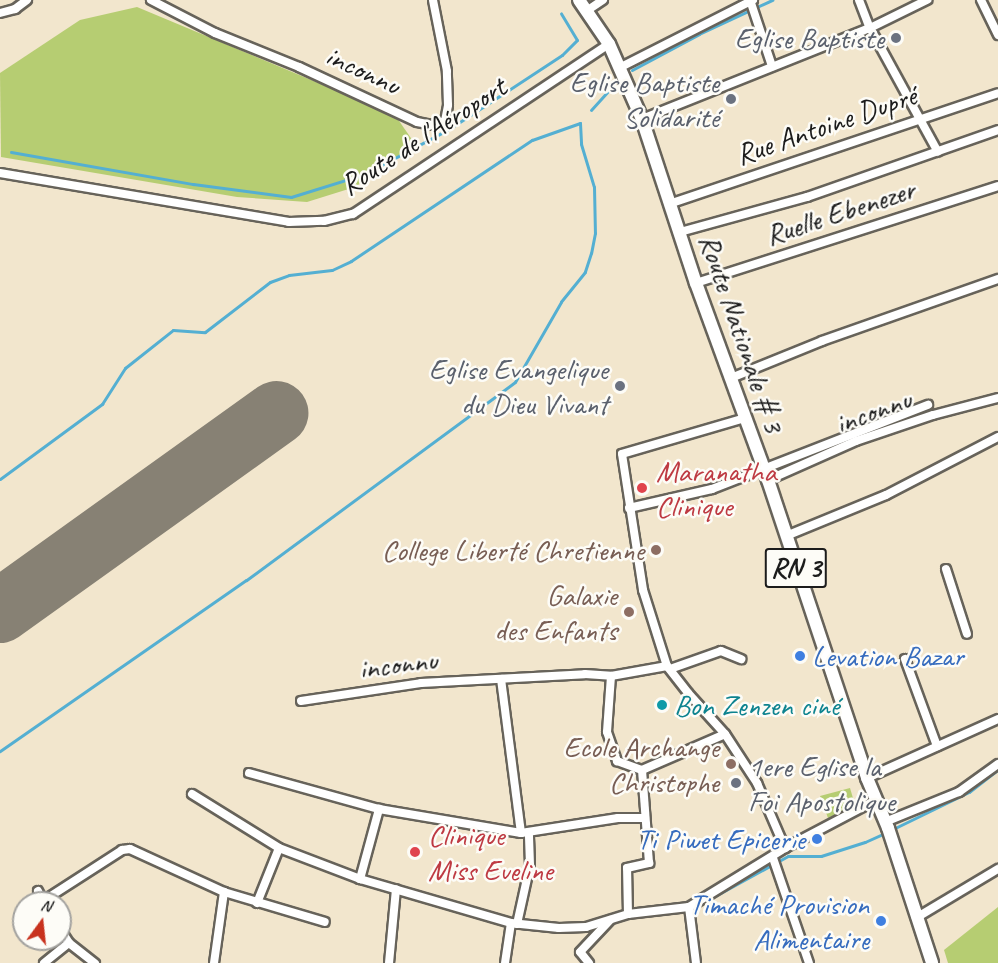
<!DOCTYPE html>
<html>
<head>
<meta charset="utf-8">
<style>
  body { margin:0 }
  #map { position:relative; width:998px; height:963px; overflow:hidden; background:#f2e6cd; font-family:Caveat,sans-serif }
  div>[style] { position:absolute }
  .green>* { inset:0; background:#b6cd72 }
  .stream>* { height:3px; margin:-1.5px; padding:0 1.5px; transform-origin:1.5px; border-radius:1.5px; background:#54afd2 }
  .taxiway>* { height:26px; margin:-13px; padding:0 13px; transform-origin:13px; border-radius:13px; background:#878174 }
  .runway>* { height:64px; margin:-32px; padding:0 32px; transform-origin:32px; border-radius:32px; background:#878174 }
  .roads { filter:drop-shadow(2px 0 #67635a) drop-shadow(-2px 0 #67635a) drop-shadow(0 2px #67635a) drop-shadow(0 -2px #67635a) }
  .minor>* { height:8px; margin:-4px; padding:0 4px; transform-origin:4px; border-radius:4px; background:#fff }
  .primary>* { height:12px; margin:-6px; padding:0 6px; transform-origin:6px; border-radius:6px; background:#fff }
  .dots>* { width:16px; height:16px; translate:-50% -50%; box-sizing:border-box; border:3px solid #fdfcf7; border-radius:50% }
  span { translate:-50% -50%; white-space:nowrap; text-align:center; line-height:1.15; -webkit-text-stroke:5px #fdfcf7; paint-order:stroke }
  .shield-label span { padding:2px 4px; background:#fdfcf7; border:2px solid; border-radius:4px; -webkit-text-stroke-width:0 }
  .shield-label { font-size:28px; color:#1c1c1c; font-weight:700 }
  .worship-label { font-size:30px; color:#5b616d }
  .right { translate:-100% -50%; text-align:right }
  .left { translate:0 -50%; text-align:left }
  .street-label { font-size:30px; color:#1c1c1c }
  .health-label { font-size:30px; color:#be3a42 }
  .education-label { font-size:30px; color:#785e54 }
  .shop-label { font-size:30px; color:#366cbe }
  .culture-label { font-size:30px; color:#0d838f }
  .north { position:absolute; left:12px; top:891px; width:60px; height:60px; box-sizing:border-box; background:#fdfcf7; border:2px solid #a3a29f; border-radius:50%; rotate:15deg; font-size:16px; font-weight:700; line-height:24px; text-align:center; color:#1c1c1c }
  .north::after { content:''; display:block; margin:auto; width:21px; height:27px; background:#c8321e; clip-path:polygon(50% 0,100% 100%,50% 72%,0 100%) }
</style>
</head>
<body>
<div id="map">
  <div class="green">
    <div style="clip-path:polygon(137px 7px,395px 115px,415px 144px,355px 187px,307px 202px,237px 197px,1px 157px,0 73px,80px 20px)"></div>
    <div style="clip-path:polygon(850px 788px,855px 805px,828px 818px,820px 796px)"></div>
    <div style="clip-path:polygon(998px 907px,998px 963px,948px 963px,944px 950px)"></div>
  </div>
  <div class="stream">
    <div style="left:632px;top:70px;width:76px;rotate:-28.2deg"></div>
    <div style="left:699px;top:34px;width:81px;rotate:-25deg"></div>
    <div style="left:591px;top:110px;width:25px;rotate:-48deg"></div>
    <div style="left:11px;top:152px;width:185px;rotate:10deg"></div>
    <div style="left:193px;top:184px;width:99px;rotate:7.6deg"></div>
    <div style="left:291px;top:197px;width:77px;rotate:-17.3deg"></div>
    <div style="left:365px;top:174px;width:95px;rotate:-28.2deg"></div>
    <div style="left:449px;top:129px;width:135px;rotate:-33.2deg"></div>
    <div style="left:562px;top:55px;width:21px;rotate:-45deg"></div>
    <div style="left:577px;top:40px;width:31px;rotate:-121deg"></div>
    <div style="left:772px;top:470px;width:59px;rotate:-20deg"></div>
    <div style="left:0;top:479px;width:127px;rotate:-36.3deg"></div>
    <div style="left:102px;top:404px;width:43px;rotate:-57.4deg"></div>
    <div style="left:125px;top:368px;width:61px;rotate:-38.4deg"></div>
    <div style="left:173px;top:330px;width:32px;rotate:4deg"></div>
    <div style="left:205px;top:332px;width:82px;rotate:-37.6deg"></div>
    <div style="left:270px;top:282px;width:20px;rotate:-20deg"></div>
    <div style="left:289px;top:275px;width:43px;rotate:-6.6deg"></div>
    <div style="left:332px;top:270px;width:21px;rotate:-25deg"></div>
    <div style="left:351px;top:261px;width:218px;rotate:-33.8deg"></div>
    <div style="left:532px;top:140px;width:51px;rotate:-19.5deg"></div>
    <div style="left:580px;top:123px;width:21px;rotate:87deg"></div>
    <div style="left:581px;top:144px;width:45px;rotate:73.2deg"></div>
    <div style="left:594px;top:187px;width:46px;rotate:88.8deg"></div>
    <div style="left:595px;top:233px;width:20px;rotate:101deg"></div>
    <div style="left:591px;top:253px;width:20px;rotate:108deg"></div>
    <div style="left:585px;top:272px;width:38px;rotate:129deg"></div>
    <div style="left:561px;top:302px;width:92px;rotate:119.9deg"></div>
    <div style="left:515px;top:382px;width:334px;rotate:143.6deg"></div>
    <div style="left:246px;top:580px;width:300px;rotate:145.2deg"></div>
    <div style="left:893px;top:829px;width:85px;rotate:-26deg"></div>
    <div style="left:969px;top:792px;width:37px;rotate:-38deg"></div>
    <div style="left:771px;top:865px;width:12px;rotate:70deg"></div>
    <div style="left:706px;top:901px;width:94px;rotate:-28.8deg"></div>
    <div style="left:788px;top:856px;width:33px"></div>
    <div style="left:821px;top:856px;width:46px;rotate:-17.7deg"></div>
    <div style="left:865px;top:842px;width:24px;rotate:-24deg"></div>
  </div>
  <div class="taxiway">
    <div style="left:0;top:595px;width:26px;rotate:-4deg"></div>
  </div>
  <div class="runway">
    <div style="left:0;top:611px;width:340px;rotate:-35.6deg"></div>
  </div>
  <div class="roads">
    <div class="minor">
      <div style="left:151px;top:0;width:72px;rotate:27.3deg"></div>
      <div style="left:215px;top:33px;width:91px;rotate:22deg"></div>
      <div style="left:299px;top:67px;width:130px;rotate:25deg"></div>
      <div style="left:417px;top:122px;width:15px;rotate:11deg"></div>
      <div style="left:432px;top:125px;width:14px;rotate:-17deg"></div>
      <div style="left:445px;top:121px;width:16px;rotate:-79deg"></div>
      <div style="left:448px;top:105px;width:34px;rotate:-92deg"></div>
      <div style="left:447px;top:71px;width:72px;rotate:-101.2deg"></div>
      <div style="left:750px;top:0;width:70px;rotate:71.6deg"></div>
      <div style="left:859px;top:0;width:30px;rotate:69deg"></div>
      <div style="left:870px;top:28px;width:141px;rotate:61.3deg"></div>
      <div style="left:981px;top:0;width:39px;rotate:64deg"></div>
      <div style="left:588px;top:10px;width:18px;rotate:-34deg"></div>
      <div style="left:0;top:13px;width:16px;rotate:-15deg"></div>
      <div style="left:15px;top:9px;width:15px;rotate:-37deg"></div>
      <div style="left:621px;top:67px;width:148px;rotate:-26.9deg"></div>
      <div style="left:642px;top:119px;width:245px;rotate:-21.8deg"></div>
      <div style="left:870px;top:28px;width:64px;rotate:-26.2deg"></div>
      <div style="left:0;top:173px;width:293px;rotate:9.6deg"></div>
      <div style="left:289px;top:222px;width:35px;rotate:-2deg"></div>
      <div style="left:324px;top:221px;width:30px;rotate:-14deg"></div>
      <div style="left:353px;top:214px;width:307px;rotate:-33.6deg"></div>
      <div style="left:669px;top:204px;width:347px;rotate:-18.6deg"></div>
      <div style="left:680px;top:232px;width:132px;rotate:-15.4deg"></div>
      <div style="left:807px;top:197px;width:202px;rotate:-19.3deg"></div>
      <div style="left:696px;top:283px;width:317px;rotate:-17.8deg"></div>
      <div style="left:731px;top:378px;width:98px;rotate:-22.1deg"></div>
      <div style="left:822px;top:341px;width:187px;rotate:-19.4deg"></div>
      <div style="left:745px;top:418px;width:128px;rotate:163.7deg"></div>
      <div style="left:622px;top:454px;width:138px;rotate:81.2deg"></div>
      <div style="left:643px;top:590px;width:80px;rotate:72.5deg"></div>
      <div style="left:667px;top:666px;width:34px;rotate:52deg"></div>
      <div style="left:688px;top:693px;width:55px;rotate:47.9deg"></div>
      <div style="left:725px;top:734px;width:59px;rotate:56.9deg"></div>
      <div style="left:757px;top:783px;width:71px;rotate:66.7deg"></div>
      <div style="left:768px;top:480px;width:96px;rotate:-23.9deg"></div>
      <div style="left:856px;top:441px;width:81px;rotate:-18.7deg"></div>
      <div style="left:933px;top:415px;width:67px;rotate:-14.7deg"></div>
      <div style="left:629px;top:508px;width:85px;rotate:-12.9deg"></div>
      <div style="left:712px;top:489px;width:232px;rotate:-21.3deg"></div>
      <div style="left:786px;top:536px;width:108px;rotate:-22.3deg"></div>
      <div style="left:886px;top:495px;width:126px;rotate:-27.4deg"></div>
      <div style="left:946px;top:569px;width:68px;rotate:72.1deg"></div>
      <div style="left:905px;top:659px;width:93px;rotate:69.8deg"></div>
      <div style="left:670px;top:669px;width:54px;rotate:-19.4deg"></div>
      <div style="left:721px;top:651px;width:22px;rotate:22deg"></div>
      <div style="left:611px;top:676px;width:56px;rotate:94.1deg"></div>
      <div style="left:607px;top:732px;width:31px;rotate:71deg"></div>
      <div style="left:617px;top:761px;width:27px;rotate:20deg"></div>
      <div style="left:642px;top:770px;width:90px;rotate:-23.4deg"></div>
      <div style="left:501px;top:679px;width:155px;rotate:82.6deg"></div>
      <div style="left:301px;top:701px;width:121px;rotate:-8.5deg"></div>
      <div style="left:421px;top:683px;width:164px;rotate:-3.1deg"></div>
      <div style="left:585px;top:674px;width:26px;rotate:4deg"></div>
      <div style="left:611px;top:676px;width:57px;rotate:-10.1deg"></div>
      <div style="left:249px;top:773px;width:135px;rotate:15.5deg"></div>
      <div style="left:379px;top:809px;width:144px;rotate:9.6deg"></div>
      <div style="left:521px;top:833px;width:98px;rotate:-8.8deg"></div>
      <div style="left:618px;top:818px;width:27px"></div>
      <div style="left:867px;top:778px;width:144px;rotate:-24.2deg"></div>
      <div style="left:192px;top:794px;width:102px;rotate:31.8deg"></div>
      <div style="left:279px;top:848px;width:87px;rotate:20.9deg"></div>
      <div style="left:360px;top:879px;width:157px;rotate:16.2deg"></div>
      <div style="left:511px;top:923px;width:48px;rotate:5.9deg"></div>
      <div style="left:559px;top:928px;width:27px;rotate:-2deg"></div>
      <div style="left:586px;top:927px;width:44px;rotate:-17.2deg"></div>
      <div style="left:628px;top:914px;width:61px;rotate:-6.5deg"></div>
      <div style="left:689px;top:907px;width:113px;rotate:-31.6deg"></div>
      <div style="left:785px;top:848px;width:103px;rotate:-27.8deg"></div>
      <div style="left:885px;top:822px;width:80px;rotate:-22.1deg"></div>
      <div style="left:959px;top:792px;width:48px;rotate:-35.7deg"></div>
      <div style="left:773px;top:858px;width:111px;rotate:71.1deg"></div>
      <div style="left:360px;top:879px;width:73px;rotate:-74.8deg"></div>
      <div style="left:38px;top:891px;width:13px;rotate:63deg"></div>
      <div style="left:43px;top:901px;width:94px;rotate:-32.8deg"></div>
      <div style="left:122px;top:850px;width:8px;rotate:-7deg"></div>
      <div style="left:130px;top:849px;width:103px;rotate:24.6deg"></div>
      <div style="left:224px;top:892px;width:105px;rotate:16.5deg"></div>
      <div style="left:257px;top:903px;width:59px;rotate:-68.2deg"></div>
      <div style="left:689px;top:907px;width:56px;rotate:82.9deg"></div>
      <div style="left:628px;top:914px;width:46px;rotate:-91.2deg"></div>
      <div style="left:627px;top:868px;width:23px;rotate:-13deg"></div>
      <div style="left:649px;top:863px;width:93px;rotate:-94.3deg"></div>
      <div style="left:916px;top:918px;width:96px;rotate:-30.9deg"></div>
      <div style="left:517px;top:924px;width:60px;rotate:-77.6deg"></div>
      <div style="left:530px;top:865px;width:33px;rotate:-92deg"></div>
      <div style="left:60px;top:929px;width:17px;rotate:57deg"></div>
      <div style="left:44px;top:963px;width:32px;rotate:-39deg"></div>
      <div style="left:69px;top:943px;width:33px;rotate:38deg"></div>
      <div style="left:214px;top:963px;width:72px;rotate:-82deg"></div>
      <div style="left:389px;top:963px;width:74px;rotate:-84.6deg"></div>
      <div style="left:505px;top:963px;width:40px;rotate:-81.5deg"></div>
      <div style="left:589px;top:963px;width:14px;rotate:-129deg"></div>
      <div style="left:580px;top:952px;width:44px;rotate:-46.8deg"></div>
    </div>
    <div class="primary">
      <div style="left:579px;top:0;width:53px;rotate:55.7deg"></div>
      <div style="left:609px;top:44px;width:82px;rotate:66.3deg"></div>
      <div style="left:642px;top:119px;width:173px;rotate:71.8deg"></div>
      <div style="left:696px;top:283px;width:210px;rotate:69.9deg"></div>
      <div style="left:768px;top:480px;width:314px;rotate:71.6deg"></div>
      <div style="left:867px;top:778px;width:54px;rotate:67.2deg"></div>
      <div style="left:888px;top:828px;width:142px;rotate:71.9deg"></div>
    </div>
  </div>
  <div class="dots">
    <div style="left:896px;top:38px;background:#6b7280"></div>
    <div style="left:731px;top:99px;background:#6b7280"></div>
    <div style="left:620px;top:386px;background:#6b7280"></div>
    <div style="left:642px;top:488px;background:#e0444e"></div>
    <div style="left:656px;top:550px;background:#8d6e63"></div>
    <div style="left:629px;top:612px;background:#8d6e63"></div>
    <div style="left:800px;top:656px;background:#3f7fe0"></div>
    <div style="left:662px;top:705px;background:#0f9aa8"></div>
    <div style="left:731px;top:764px;background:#8d6e63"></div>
    <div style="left:736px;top:783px;background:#6b7280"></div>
    <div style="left:817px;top:839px;background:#3f7fe0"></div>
    <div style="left:415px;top:852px;background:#e0444e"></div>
    <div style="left:881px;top:921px;background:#3f7fe0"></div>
  </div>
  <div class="shield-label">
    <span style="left:796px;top:568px">RN 3</span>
  </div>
  <div class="worship-label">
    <span class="right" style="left:884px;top:38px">Eglise Baptiste</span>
    <span class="right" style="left:719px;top:99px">Eglise Baptiste<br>Solidarité</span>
    <span class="right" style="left:608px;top:386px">Eglise Evangelique<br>du Dieu Vivant</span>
    <span class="left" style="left:748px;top:783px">1ere Eglise la<br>Foi Apostolique</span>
  </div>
  <div class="street-label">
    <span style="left:363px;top:70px;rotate:25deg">inconnu</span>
    <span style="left:826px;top:125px;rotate:-19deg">Rue Antoine Dupré</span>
    <span style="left:423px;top:136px;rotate:-33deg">Route de l'Aéroport</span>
    <span style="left:840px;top:212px;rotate:-18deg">Ruelle Ebenezer</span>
    <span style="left:742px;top:333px;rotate:71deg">Route Nationale # 3</span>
    <span style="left:873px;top:411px;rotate:-20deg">inconnu</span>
    <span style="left:398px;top:664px;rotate:-7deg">inconnu</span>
  </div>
  <div class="health-label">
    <span class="left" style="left:656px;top:488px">Maranatha<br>Clinique</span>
    <span class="left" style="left:428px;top:852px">Clinique<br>Miss Eveline</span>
  </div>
  <div class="education-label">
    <span class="right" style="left:644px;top:550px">College Liberté Chretienne</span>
    <span class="right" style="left:617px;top:612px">Galaxie<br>des Enfants</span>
    <span class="right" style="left:719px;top:764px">Ecole Archange<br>Christophe</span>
  </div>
  <div class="shop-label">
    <span class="left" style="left:812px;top:656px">Levation Bazar</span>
    <span class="right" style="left:805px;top:839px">Ti Piwet Epicerie</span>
    <span class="right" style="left:869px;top:921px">Timaché Provision<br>Alimentaire</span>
  </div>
  <div class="culture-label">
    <span class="left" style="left:674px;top:705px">Bon Zenzen ciné</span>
  </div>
  <div class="north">N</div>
</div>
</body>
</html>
